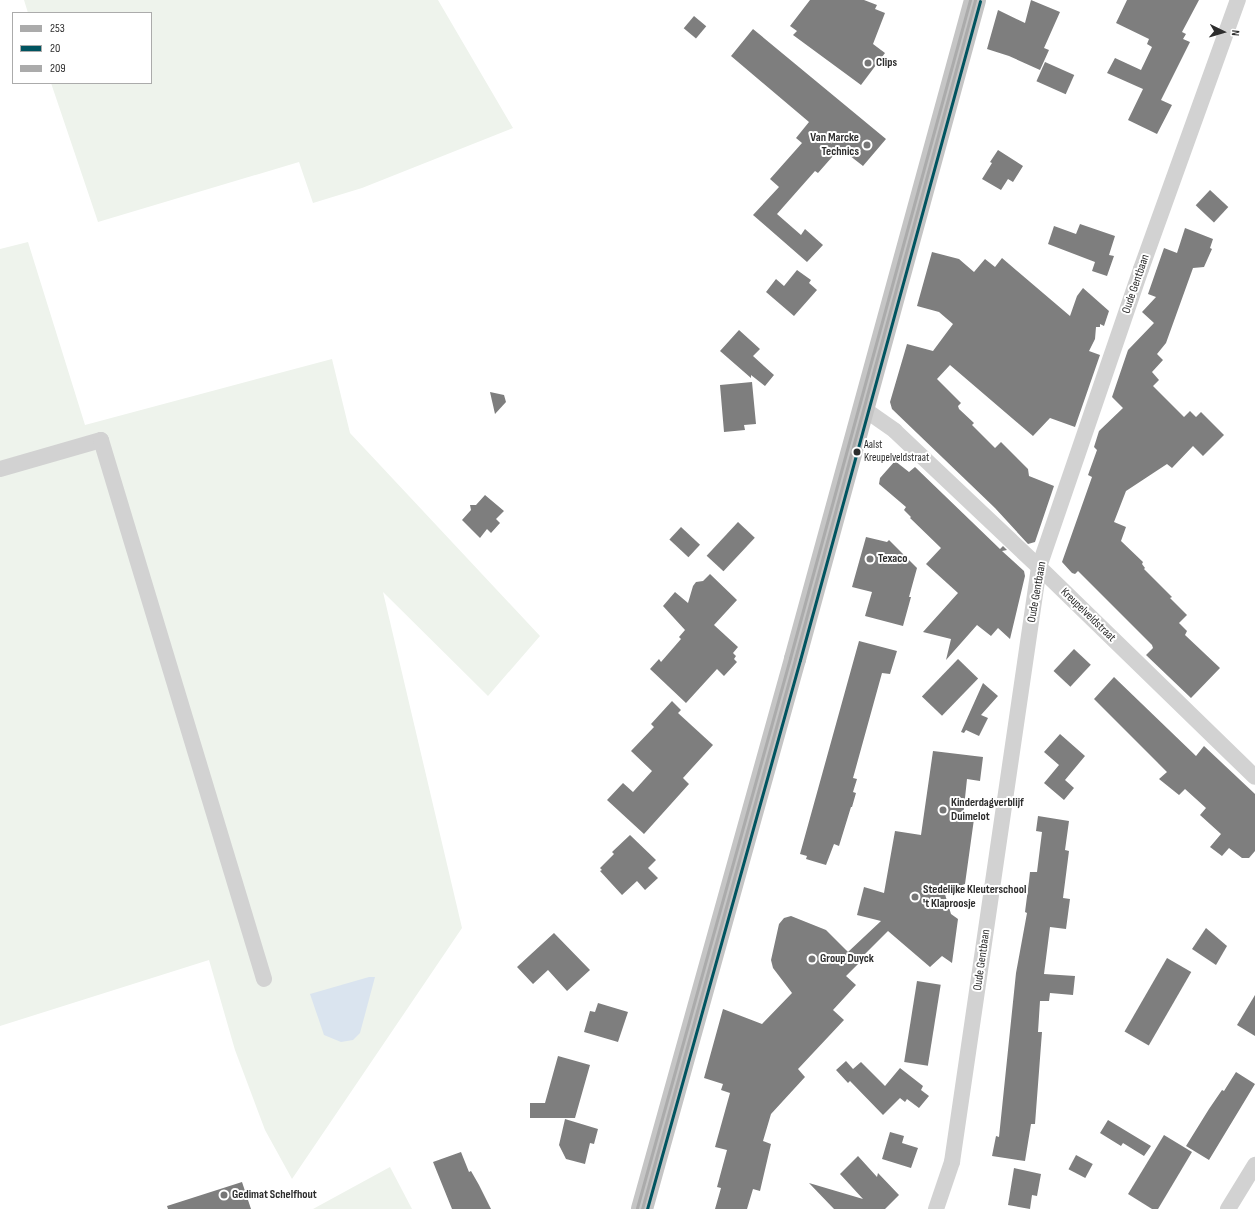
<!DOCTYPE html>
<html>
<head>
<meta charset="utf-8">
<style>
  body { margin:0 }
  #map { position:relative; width:1255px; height:1209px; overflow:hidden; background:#fff; font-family:"Sofia Sans Condensed",sans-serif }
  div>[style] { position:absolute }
  .green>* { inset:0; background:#eef3ec }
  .water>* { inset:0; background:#dae4ef }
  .building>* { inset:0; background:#7e7e7e; transform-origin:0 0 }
  .street>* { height:16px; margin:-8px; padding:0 8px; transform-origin:8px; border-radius:8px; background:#d2d2d2 }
  .primary>* { height:22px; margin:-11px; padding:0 11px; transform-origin:11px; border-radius:11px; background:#c5c5c5 }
  .bus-1>* { height:3px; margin:-1.5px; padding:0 1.5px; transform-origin:1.5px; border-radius:1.5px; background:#ababab }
  .bus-2>* { height:3px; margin:-1.5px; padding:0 1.5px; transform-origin:1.5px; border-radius:1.5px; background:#005460 }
  .bus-3>* { height:3px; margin:-1.5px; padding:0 1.5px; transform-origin:1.5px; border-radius:1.5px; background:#ababab }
  .dots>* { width:11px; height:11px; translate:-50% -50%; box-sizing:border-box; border:2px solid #fff; border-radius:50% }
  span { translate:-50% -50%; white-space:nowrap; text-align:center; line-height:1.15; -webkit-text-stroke:4px #fff; paint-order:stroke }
  .bus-label { font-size:11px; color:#2d2d2d }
  .left { translate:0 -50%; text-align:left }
  .poi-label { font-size:12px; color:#2d2d2d; font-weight:700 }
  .right { translate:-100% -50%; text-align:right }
  .street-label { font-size:12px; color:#2d2d2d }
  .legend { position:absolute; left:12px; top:12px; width:140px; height:72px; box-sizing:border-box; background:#fff; border:1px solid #ababab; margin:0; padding:5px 7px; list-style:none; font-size:12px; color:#2d2d2d }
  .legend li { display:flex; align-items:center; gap:8px; height:20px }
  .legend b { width:20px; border:1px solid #ababab }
  .north { position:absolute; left:1203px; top:12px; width:40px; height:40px; -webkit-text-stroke:3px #fff; paint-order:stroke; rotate:95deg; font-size:11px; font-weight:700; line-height:16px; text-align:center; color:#2d2d2d }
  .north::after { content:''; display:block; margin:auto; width:14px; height:18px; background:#2d2d2d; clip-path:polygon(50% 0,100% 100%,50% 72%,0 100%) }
</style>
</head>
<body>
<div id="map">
  <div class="green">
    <div style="clip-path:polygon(24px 0,438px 0,513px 128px,362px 188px,313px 203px,299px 162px,98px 222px,51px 83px,151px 83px,151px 13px,28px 13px)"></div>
    <div style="clip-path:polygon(28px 242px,85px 425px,332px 359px,350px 433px,540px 636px,488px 696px,383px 592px,462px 928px,292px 1179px,265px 1130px,235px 1050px,209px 960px,0 1026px,0 249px)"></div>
    <div style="clip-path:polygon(390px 1167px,412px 1209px,313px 1209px)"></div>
  </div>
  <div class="water">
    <div style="clip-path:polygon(369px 977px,375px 977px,360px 1033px,353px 1040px,341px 1042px,324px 1035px,310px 994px)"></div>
  </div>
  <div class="building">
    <div style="clip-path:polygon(810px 0,864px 0,877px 5px,875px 9px,885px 13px,873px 44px,885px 53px,861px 85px,793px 35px,797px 31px,790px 26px)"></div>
    <div style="clip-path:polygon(1031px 0,1060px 12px,1044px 48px,1049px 50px,1040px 70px,1009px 56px,987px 49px,998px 10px,1025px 23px)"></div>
    <div style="clip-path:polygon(1127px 0,1199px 0,1182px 32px,1186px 34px,1183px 39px,1190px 42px,1161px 100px,1172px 105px,1157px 134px,1128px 120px,1143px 89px,1107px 73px,1115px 58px,1141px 70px,1152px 47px,1147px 44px,1149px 39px,1116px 23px)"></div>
    <div style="left:694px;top:16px;width:16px;height:16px;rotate:40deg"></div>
    <div style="clip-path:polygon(753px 29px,886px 139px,863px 166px,840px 148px,818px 173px,815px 171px,777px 214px,801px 235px,805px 229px,823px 245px,807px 262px,753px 215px,779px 187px,770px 179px,802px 143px,796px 138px,809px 122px,731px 56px)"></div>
    <div style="left:1045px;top:62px;width:32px;height:21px;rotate:24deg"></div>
    <div style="clip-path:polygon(998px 150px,1023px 166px,1013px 182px,1008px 179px,1001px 190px,982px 179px,992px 163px,990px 162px)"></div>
    <div style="left:1210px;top:190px;width:25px;height:21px;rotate:43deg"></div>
    <div style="clip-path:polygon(1080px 224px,1115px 236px,1109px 255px,1114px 256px,1107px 276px,1092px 271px,1095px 262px,1048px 244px,1054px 226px,1076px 234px)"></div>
    <div style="clip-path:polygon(1185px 228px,1213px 239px,1210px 248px,1212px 249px,1204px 267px,1193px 268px,1166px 343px,1157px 354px,1163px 360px,1152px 372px,1159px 380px,1153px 386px,1184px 417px,1190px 411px,1196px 417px,1201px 412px,1224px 435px,1203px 456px,1193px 446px,1172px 468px,1167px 464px,1126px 491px,1114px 522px,1126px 527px,1121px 541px,1143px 562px,1142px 564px,1145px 568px,1144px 569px,1172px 597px,1170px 598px,1187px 615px,1179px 623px,1187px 631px,1185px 635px,1220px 668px,1191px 698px,1146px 655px,1153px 648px,1152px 645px,1078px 571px,1075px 574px,1072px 573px,1062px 562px,1092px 477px,1088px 475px,1097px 450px,1094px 447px,1099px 431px,1123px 408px,1112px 397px,1128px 350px,1154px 323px,1142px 312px,1156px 297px,1148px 294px,1164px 248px,1177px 253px)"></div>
    <div style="clip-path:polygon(932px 252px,959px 259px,974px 272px,985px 259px,995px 267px,1002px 258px,1070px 316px,1077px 296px,1083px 288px,1109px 311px,1104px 326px,1100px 324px,1100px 327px,1096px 327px,1095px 339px,1089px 351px,1100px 355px,1075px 427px,1050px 418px,1033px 436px,950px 365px,937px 379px,961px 403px,958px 406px,959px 409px,974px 423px,972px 425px,995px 448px,1001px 442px,1028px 469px,1029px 476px,1054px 486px,1035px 542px,1028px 544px,995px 508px,892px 409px,890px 402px,907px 344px,933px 351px,953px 324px,939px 312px,917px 306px)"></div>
    <div style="clip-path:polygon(797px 270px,811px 280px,809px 283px,817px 290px,794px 316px,766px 292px,776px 279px,784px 286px)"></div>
    <div style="clip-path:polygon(739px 330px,760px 349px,753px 356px,774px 375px,765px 386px,751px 375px,751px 378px,720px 351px)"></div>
    <div style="clip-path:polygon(752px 382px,756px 424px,744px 425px,745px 430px,724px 432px,720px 385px)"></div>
    <div style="clip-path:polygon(490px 392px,504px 395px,506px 402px,495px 414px)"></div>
    <div style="clip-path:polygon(895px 461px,909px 472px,915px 467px,1000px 549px,1003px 546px,1007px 550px,1002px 551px,1024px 571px,1025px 576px,1010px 639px,998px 628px,991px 636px,977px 625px,946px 660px,951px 639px,923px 632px,958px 593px,926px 564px,941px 548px,910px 518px,911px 517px,904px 510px,906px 507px,879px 484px,880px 478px)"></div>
    <div style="clip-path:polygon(485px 495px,504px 511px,496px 519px,500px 523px,491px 533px,487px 529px,480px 538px,462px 520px,471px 510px,470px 505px,476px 505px)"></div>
    <div style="left:738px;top:522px;width:23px;height:46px;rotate:43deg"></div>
    <div style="left:681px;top:527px;width:26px;height:17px;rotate:43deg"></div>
    <div style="clip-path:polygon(866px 537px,887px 542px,889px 540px,917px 568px,909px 597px,911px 597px,903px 626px,865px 616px,872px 592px,852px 587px)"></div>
    <div style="clip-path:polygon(710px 574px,737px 600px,714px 625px,738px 647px,733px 653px,736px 656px,734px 659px,737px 662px,724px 676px,717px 669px,686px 703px,650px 669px,659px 659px,661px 662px,681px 639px,679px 637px,685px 630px,663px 606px,675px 592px,688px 603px,693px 586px,696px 582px,703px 581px)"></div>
    <div style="clip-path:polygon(859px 641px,897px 651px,890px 674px,882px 673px,853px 778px,857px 779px,853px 792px,856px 793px,852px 807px,851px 807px,839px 846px,834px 844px,826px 865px,806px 859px,807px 856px,800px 854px)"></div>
    <div style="left:1074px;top:649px;width:23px;height:30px;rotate:43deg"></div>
    <div style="left:958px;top:659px;width:28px;height:52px;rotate:44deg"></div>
    <div style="clip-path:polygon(1114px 677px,1196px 756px,1204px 746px,1255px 794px,1255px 851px,1249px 858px,1242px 858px,1229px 848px,1222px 856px,1210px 847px,1221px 834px,1200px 815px,1206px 808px,1185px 789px,1179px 795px,1159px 779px,1167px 772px,1094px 699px)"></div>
    <div style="clip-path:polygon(983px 683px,998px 696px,981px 715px,988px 718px,979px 736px,966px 730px,964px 733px,961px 732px)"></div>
    <div style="clip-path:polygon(672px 701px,681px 710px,678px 713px,713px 745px,683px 778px,689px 784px,644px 834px,607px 800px,623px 783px,633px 792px,652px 771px,631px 751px,654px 727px,651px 724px)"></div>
    <div style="clip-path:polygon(1060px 734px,1085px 756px,1065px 780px,1074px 788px,1064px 800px,1044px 783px,1059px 765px,1044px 752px)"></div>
    <div style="clip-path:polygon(933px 751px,983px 757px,980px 781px,967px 779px,963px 817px,974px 819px,965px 884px,944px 891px,951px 914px,958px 919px,952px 963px,942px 956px,930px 967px,888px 931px,857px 962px,859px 963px,846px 976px,856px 985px,833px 1010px,844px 1020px,798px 1069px,805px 1077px,771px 1114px,763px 1141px,771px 1144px,760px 1191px,753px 1189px,747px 1209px,715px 1209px,721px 1188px,717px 1187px,727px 1150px,715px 1147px,730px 1093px,721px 1090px,723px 1084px,704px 1078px,723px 1009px,762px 1024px,792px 993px,773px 968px,771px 960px,779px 924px,784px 918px,791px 916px,826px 930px,848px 952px,881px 921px,857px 915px,864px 887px,884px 893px,895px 831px,921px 835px)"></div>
    <div style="clip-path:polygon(1038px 816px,1069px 821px,1065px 850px,1069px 851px,1063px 898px,1070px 899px,1066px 929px,1050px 927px,1044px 974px,1075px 976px,1073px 995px,1050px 993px,1049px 1001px,1040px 1001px,1038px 1032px,1042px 1032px,1035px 1124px,1031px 1124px,1025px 1161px,992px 1156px,996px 1136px,999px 1137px,1016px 973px,1027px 913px,1025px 912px,1029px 881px,1030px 872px,1037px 872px,1042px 832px,1036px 831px)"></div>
    <div style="clip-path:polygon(630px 835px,656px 860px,648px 868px,658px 878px,645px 890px,637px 881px,622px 895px,600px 871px,602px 870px,600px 868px,614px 854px,612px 852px)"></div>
    <div style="clip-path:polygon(1206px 928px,1227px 946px,1216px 965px,1192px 949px)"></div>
    <div style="clip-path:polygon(554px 933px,590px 970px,567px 991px,548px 970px,533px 984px,517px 967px)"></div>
    <div style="left:1167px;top:958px;width:28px;height:85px;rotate:30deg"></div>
    <div style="left:917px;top:981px;width:24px;height:82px;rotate:9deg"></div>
    <div style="clip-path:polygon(1255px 995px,1255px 1036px,1237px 1025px)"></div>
    <div style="clip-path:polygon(598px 1003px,628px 1012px,618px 1042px,584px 1032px,590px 1011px,595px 1012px)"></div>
    <div style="clip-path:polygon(558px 1056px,590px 1065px,575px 1118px,530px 1118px,530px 1103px,545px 1103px)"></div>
    <div style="clip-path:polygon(846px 1061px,853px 1069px,861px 1062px,885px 1086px,900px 1068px,923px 1086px,921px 1090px,929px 1096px,919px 1108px,907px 1099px,905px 1102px,900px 1098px,883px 1115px,850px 1081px,848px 1083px,836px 1070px)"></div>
    <div style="clip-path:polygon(1236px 1072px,1255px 1084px,1209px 1160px,1186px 1146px,1209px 1109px,1222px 1090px,1224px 1091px)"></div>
    <div style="clip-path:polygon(565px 1119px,598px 1129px,594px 1144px,590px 1143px,585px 1164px,566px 1159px,559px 1145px)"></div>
    <div style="clip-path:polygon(1108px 1120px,1151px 1146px,1144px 1156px,1123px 1143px,1121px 1146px,1100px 1133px)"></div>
    <div style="clip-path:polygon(890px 1132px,904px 1136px,902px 1143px,918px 1148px,911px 1168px,882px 1159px)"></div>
    <div style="clip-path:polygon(1164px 1135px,1192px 1152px,1158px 1209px,1152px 1209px,1128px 1194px)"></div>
    <div style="clip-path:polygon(461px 1152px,469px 1172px,471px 1171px,479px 1185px,491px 1209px,452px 1209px,433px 1162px)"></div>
    <div style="left:1076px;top:1155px;width:19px;height:16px;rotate:28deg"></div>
    <div style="clip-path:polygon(858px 1156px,877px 1177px,878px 1173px,899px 1195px,885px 1209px,834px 1209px,809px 1183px,863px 1199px,840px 1174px)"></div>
    <div style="clip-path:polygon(1014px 1168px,1041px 1174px,1037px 1196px,1032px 1195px,1030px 1209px,1008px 1205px)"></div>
    <div style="clip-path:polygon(242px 1182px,251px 1209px,168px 1209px,167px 1206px)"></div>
  </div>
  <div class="street">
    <div style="left:864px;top:409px;width:38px;rotate:35deg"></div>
    <div style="left:895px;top:431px;width:198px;rotate:43.4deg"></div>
    <div style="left:1039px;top:567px;width:301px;rotate:44.2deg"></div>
    <div style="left:0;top:469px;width:105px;rotate:-16deg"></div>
    <div style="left:101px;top:440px;width:563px;rotate:73.17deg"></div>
    <div style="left:936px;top:1209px;width:50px;rotate:-71.2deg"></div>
    <div style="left:952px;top:1162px;width:601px;rotate:-81.68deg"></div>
    <div style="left:1039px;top:567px;width:315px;rotate:-71.1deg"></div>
    <div style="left:1141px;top:269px;width:286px;rotate:-70.2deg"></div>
    <div style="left:1228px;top:1209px;width:52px;rotate:-58.5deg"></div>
  </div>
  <div class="primary">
    <div style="left:642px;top:1209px;width:571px;rotate:-74.45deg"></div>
    <div style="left:795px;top:659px;width:683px;rotate:-74.72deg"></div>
  </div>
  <div class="bus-1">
    <div style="left:642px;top:1209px;width:571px;rotate:-74.45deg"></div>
    <div style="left:795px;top:659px;width:683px;rotate:-74.72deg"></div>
  </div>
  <div class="bus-2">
    <div style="left:647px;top:1209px;width:570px;rotate:-74.43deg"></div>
    <div style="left:800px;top:660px;width:683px;rotate:-74.72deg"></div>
  </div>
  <div class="bus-3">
    <div style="left:637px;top:1208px;width:571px;rotate:-74.45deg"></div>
    <div style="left:790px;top:658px;width:682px;rotate:-74.7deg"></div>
  </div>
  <div class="dots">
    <div style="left:868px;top:63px;background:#767676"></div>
    <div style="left:867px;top:145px;background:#767676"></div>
    <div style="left:857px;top:452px;background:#2d2d2d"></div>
    <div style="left:870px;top:559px;background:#767676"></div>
    <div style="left:943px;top:810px;background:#767676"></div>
    <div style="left:915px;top:897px;background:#767676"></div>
    <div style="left:812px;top:959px;background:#767676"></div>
    <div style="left:224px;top:1195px;background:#767676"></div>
  </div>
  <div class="bus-label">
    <span class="left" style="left:864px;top:452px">Aalst<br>Kreupelveldstraat</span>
  </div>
  <div class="poi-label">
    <span class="left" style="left:876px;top:63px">Clips</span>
    <span class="right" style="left:859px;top:145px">Van Marcke<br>Technics</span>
    <span class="left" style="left:878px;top:559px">Texaco</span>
    <span class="left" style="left:951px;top:810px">Kinderdagverblijf<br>Duimelot</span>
    <span class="left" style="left:923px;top:897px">Stedelijke Kleuterschool<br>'t Klaproosje</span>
    <span class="left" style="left:820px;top:959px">Group Duyck</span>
    <span class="left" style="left:232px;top:1195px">Gedimat Schelfhout</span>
  </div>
  <div class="street-label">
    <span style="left:1136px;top:284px;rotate:-71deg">Oude Gentbaan</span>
    <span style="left:1037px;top:592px;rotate:-80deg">Oude Gentbaan</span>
    <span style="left:1088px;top:615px;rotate:44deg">Kreupelveldstraat</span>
    <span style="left:982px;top:960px;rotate:-82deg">Oude Gentbaan</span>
  </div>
  <ul class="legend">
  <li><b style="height:5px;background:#ababab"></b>253</li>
  <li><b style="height:5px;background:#005460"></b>20</li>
  <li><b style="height:5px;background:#ababab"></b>209</li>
  </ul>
  <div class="north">N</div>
</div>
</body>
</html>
